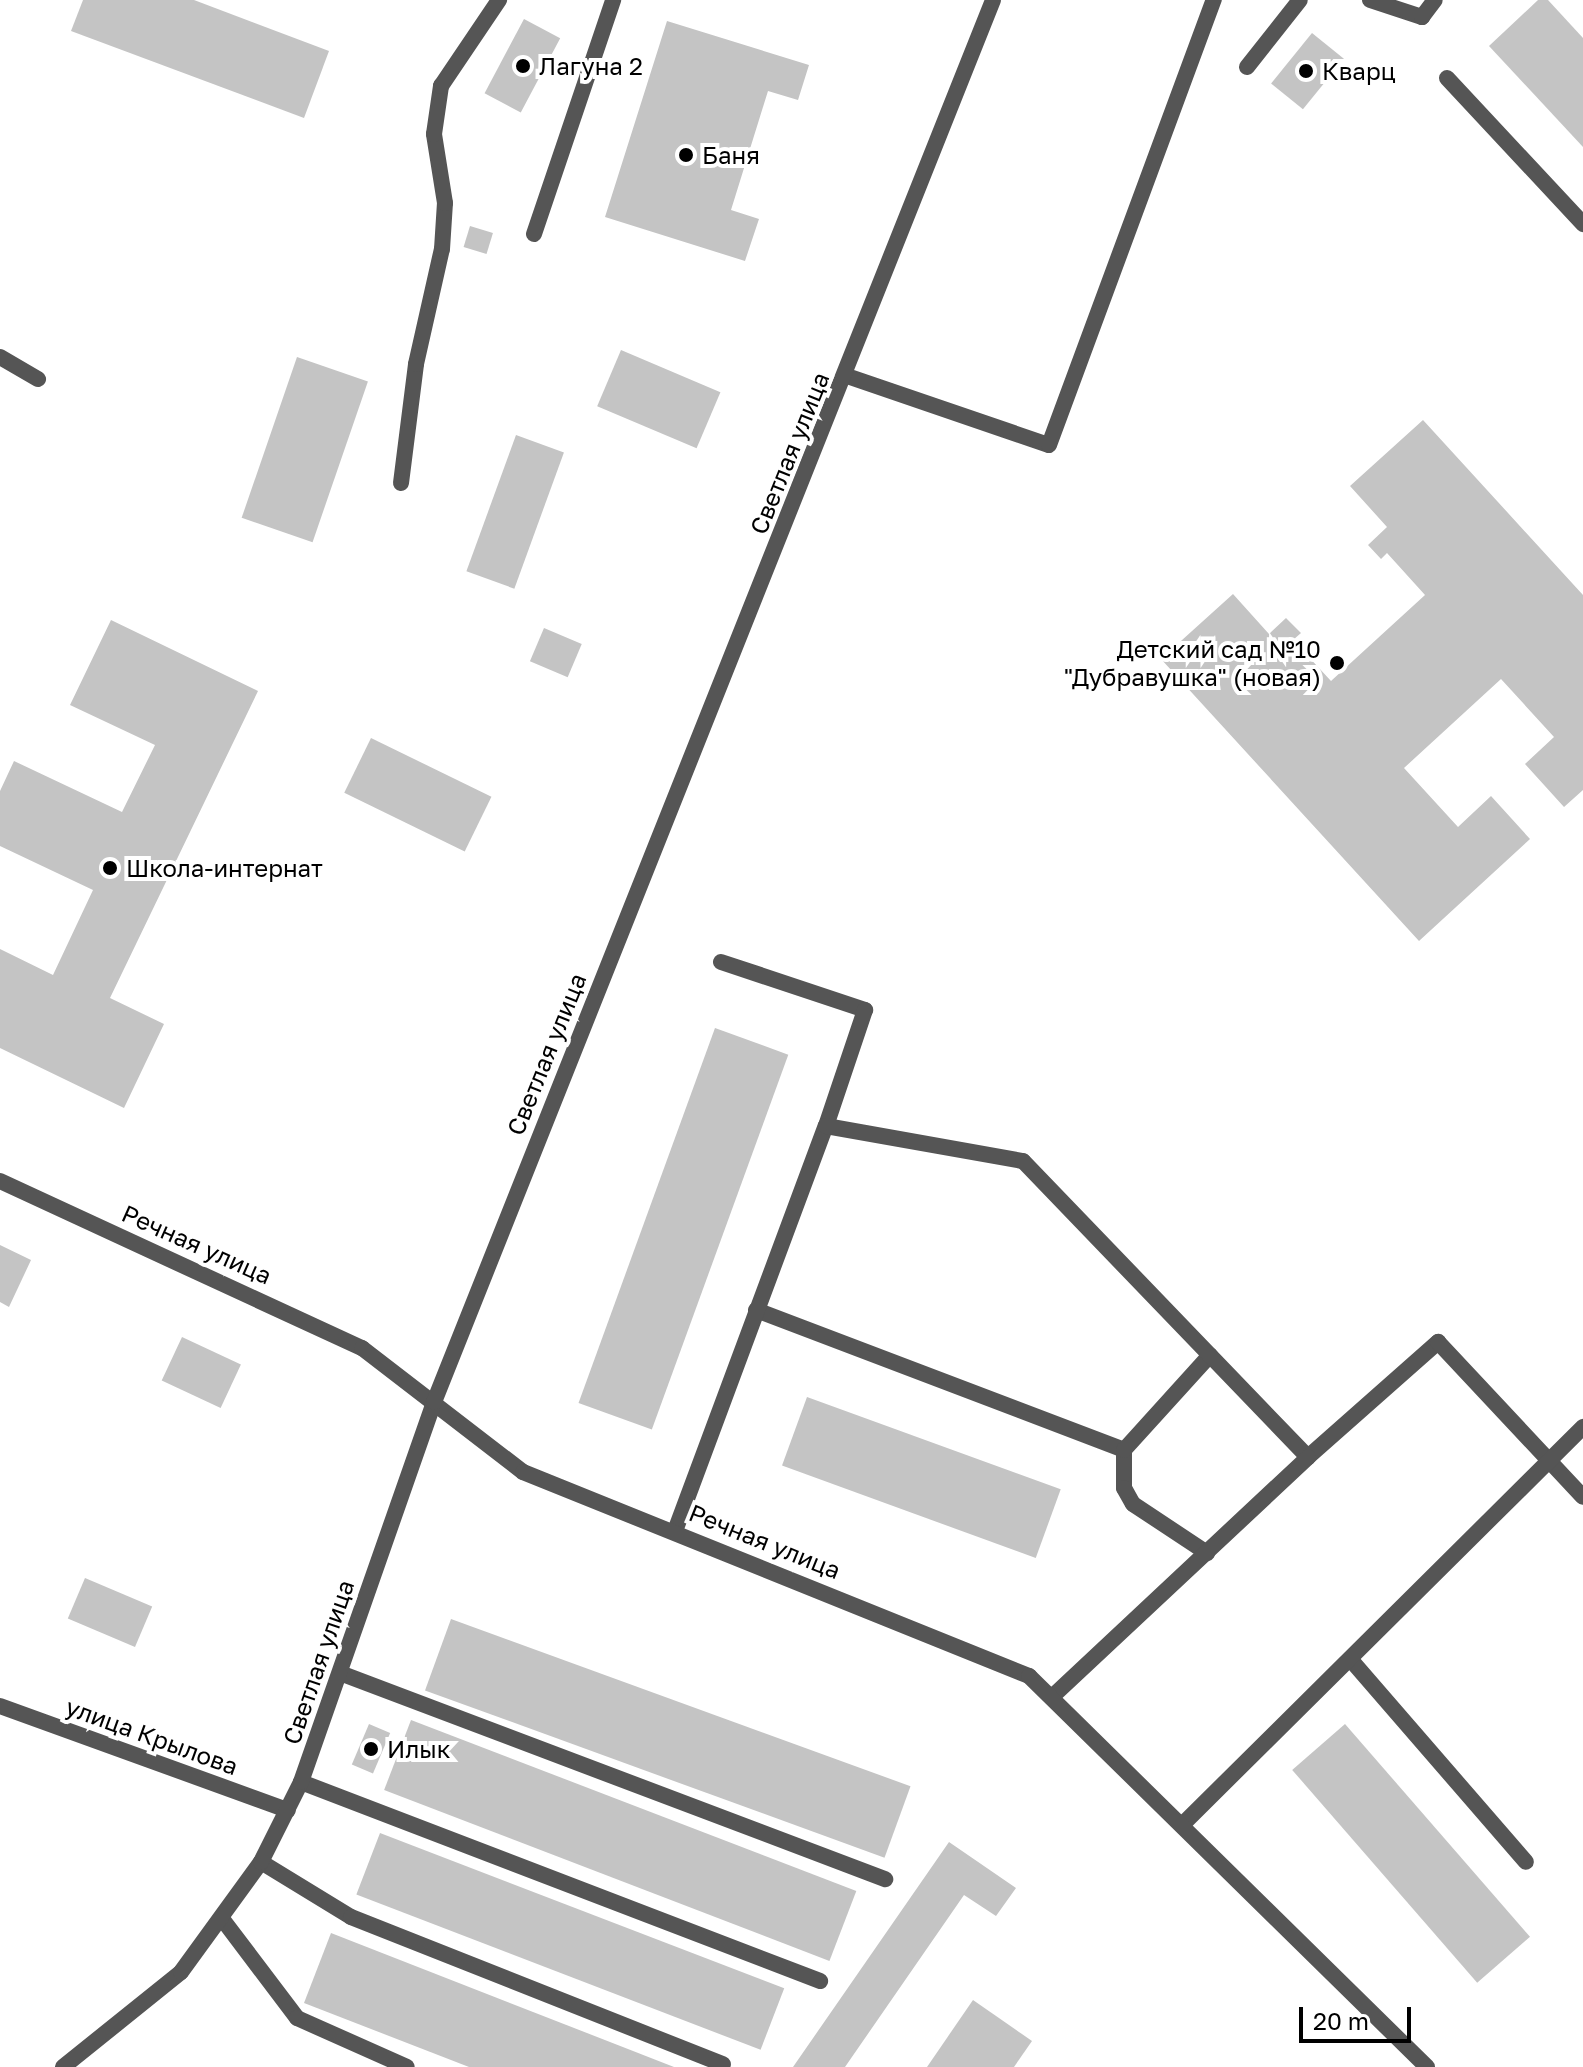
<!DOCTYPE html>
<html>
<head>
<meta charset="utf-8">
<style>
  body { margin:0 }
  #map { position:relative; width:1583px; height:2067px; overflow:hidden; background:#fff; font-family:"Golos Text",sans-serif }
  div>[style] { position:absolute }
  .building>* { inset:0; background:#c4c4c4; transform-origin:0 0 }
  .service>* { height:16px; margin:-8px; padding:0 8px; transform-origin:8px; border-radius:8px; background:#555 }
  .minor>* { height:16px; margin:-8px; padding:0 8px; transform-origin:8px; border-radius:8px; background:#555 }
  .tertiary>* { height:16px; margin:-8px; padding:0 8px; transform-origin:8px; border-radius:8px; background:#555 }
  .dots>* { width:22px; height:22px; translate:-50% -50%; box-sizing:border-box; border:4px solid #fff; border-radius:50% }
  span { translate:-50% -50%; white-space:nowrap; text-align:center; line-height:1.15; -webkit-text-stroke:8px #fff; paint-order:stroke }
  .poi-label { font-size:24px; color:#000 }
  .left { translate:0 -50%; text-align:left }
  .right { translate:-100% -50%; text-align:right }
  .street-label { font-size:24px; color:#000 }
  .scale { position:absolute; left:1299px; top:2007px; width:112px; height:36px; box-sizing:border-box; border:4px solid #000; border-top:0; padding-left:10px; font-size:24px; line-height:28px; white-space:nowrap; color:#000; -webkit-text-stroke:6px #fff; paint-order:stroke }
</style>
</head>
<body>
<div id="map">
  <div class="building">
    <div style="clip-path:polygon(83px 0,194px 0,329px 51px,304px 118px,71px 31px)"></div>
    <div style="clip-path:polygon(1538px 0,1548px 0,1583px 38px,1583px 147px,1489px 46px)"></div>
    <div style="left:524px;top:19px;width:41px;height:84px;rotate:28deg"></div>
    <div style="clip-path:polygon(667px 21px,809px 65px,798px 100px,768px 91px,731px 210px,759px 219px,745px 261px,605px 217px)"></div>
    <div style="left:1312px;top:33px;width:41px;height:65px;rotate:39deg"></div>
    <div style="left:470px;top:226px;width:24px;height:22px;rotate:17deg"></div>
    <div style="left:621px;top:350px;width:108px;height:61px;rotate:23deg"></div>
    <div style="left:297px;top:357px;width:75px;height:170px;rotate:19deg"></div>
    <div style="clip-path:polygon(1423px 420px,1583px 595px,1583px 790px,1564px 807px,1525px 764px,1554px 737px,1501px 679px,1404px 768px,1458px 827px,1491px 796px,1530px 839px,1419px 941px,1161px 659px,1233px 594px,1269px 634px,1286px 618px,1301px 633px,1293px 640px,1331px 681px,1425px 595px,1387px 553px,1381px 559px,1368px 545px,1387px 527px,1350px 486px)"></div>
    <div style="left:516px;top:435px;width:51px;height:145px;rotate:20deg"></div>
    <div style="clip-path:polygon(111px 620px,258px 691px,110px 998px,164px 1024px,124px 1108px,0 1048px,0 949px,53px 975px,93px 890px,0 846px,0 791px,14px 761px,122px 812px,155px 745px,70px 705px)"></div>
    <div style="left:544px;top:628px;width:41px;height:36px;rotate:23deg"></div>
    <div style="left:371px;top:738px;width:134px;height:61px;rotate:26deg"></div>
    <div style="left:715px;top:1028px;width:78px;height:399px;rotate:20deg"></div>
    <div style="clip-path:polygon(0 1245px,31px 1260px,9px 1307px,0 1302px)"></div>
    <div style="left:182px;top:1337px;width:65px;height:48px;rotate:25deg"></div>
    <div style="left:807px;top:1397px;width:270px;height:73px;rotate:20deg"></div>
    <div style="left:85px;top:1578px;width:73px;height:44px;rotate:23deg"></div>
    <div style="left:451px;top:1619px;width:489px;height:76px;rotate:20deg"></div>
    <div style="left:411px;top:1720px;width:477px;height:75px;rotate:21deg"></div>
    <div style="left:369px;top:1724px;width:23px;height:44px;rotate:23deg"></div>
    <div style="left:1345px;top:1724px;width:282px;height:70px;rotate:49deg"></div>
    <div style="left:380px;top:1833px;width:433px;height:66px;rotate:21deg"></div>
    <div style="clip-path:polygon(949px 1842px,1016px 1888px,996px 1916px,964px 1895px,845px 2067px,793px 2067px)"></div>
    <div style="clip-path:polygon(331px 1933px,674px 2067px,469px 2067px,304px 2003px)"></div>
    <div style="clip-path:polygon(973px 2000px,1032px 2041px,1014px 2067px,927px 2067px)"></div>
  </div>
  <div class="service">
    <div style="left:1370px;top:0;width:55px;rotate:18.1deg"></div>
    <div style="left:1422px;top:17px;width:21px;rotate:-53deg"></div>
    <div style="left:1247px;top:67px;width:85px;rotate:-51.7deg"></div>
    <div style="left:1447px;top:78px;width:200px;rotate:47deg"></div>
    <div style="left:534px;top:234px;width:247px;rotate:-71.3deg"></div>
    <div style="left:0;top:357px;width:44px;rotate:30.1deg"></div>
    <div style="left:847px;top:376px;width:213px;rotate:18.9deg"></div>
    <div style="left:1049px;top:445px;width:475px;rotate:-69.7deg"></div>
    <div style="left:401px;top:483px;width:120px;rotate:-82.8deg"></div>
    <div style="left:416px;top:364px;width:118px;rotate:-77.3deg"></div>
    <div style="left:442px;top:249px;width:46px;rotate:-86.3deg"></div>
    <div style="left:445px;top:203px;width:70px;rotate:-99.1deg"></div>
    <div style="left:434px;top:134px;width:49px;rotate:-81.7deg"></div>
    <div style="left:441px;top:86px;width:104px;rotate:-56deg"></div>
    <div style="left:721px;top:962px;width:152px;rotate:18.4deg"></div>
    <div style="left:865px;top:1010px;width:122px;rotate:108.6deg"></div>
    <div style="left:756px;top:1310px;width:394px;rotate:20.8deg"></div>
    <div style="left:1124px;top:1450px;width:38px;rotate:90deg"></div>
    <div style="left:1124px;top:1488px;width:18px;rotate:61deg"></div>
    <div style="left:1133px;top:1504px;width:89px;rotate:33.5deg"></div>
    <div style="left:1124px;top:1450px;width:128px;rotate:-47.8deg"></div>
    <div style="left:675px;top:1531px;width:432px;rotate:-69.6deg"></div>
    <div style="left:826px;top:1126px;width:200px;rotate:10.1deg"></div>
    <div style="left:1023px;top:1161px;width:411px;rotate:46.1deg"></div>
    <div style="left:1308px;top:1457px;width:174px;rotate:-41.5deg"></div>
    <div style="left:1438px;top:1342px;width:212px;rotate:46.9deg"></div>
    <div style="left:1351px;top:1660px;width:267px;rotate:49.1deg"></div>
    <div style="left:340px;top:1673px;width:583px;rotate:20.71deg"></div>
    <div style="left:1054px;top:1695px;width:348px;rotate:-43.1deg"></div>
    <div style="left:301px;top:1782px;width:556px;rotate:20.98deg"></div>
    <div style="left:1183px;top:1824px;width:564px;rotate:-44.78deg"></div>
    <div style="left:261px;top:1862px;width:105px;rotate:31.4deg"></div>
    <div style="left:351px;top:1917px;width:400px;rotate:21.6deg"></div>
    <div style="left:223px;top:1920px;width:123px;rotate:52.9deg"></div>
    <div style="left:297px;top:2018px;width:120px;rotate:24deg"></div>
  </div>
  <div class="minor">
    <div style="left:0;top:1181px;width:399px;rotate:24.8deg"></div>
    <div style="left:362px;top:1348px;width:203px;rotate:37.6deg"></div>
    <div style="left:523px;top:1472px;width:546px;rotate:21.96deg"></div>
    <div style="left:1029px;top:1676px;width:558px;rotate:44.49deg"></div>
    <div style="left:0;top:1706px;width:306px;rotate:19.9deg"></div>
  </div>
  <div class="tertiary">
    <div style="left:63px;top:2067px;width:151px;rotate:-38.8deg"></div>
    <div style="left:181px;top:1972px;width:136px;rotate:-54deg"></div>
    <div style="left:261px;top:1862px;width:89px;rotate:-63.4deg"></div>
    <div style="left:301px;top:1782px;width:403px;rotate:-70.7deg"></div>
    <div style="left:434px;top:1402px;width:1509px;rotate:-68.26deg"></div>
  </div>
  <div class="dots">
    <div style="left:523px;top:66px;background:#000"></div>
    <div style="left:1306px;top:71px;background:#000"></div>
    <div style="left:686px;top:155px;background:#000"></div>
    <div style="left:1337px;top:663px;background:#000"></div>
    <div style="left:110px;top:868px;background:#000"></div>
    <div style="left:371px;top:1749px;background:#000"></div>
  </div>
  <div class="poi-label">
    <span class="left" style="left:539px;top:66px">Лагуна 2</span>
    <span class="left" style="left:1322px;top:71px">Кварц</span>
    <span class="left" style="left:702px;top:155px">Баня</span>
    <span class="right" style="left:1321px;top:663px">Детский сад №10<br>"Дубравушка" (новая)</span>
    <span class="left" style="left:126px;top:868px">Школа-интернат</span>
    <span class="left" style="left:387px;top:1749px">Илык</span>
  </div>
  <div class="street-label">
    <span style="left:789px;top:453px;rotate:-68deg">Светлая улица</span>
    <span style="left:546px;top:1054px;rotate:-68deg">Светлая улица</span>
    <span style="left:197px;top:1244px;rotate:24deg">Речная улица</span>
    <span style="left:765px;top:1541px;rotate:22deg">Речная улица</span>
    <span style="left:318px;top:1662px;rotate:-71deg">Светлая улица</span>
    <span style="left:152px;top:1736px;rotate:20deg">улица Крылова</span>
  </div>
  <div class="scale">20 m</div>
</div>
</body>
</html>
